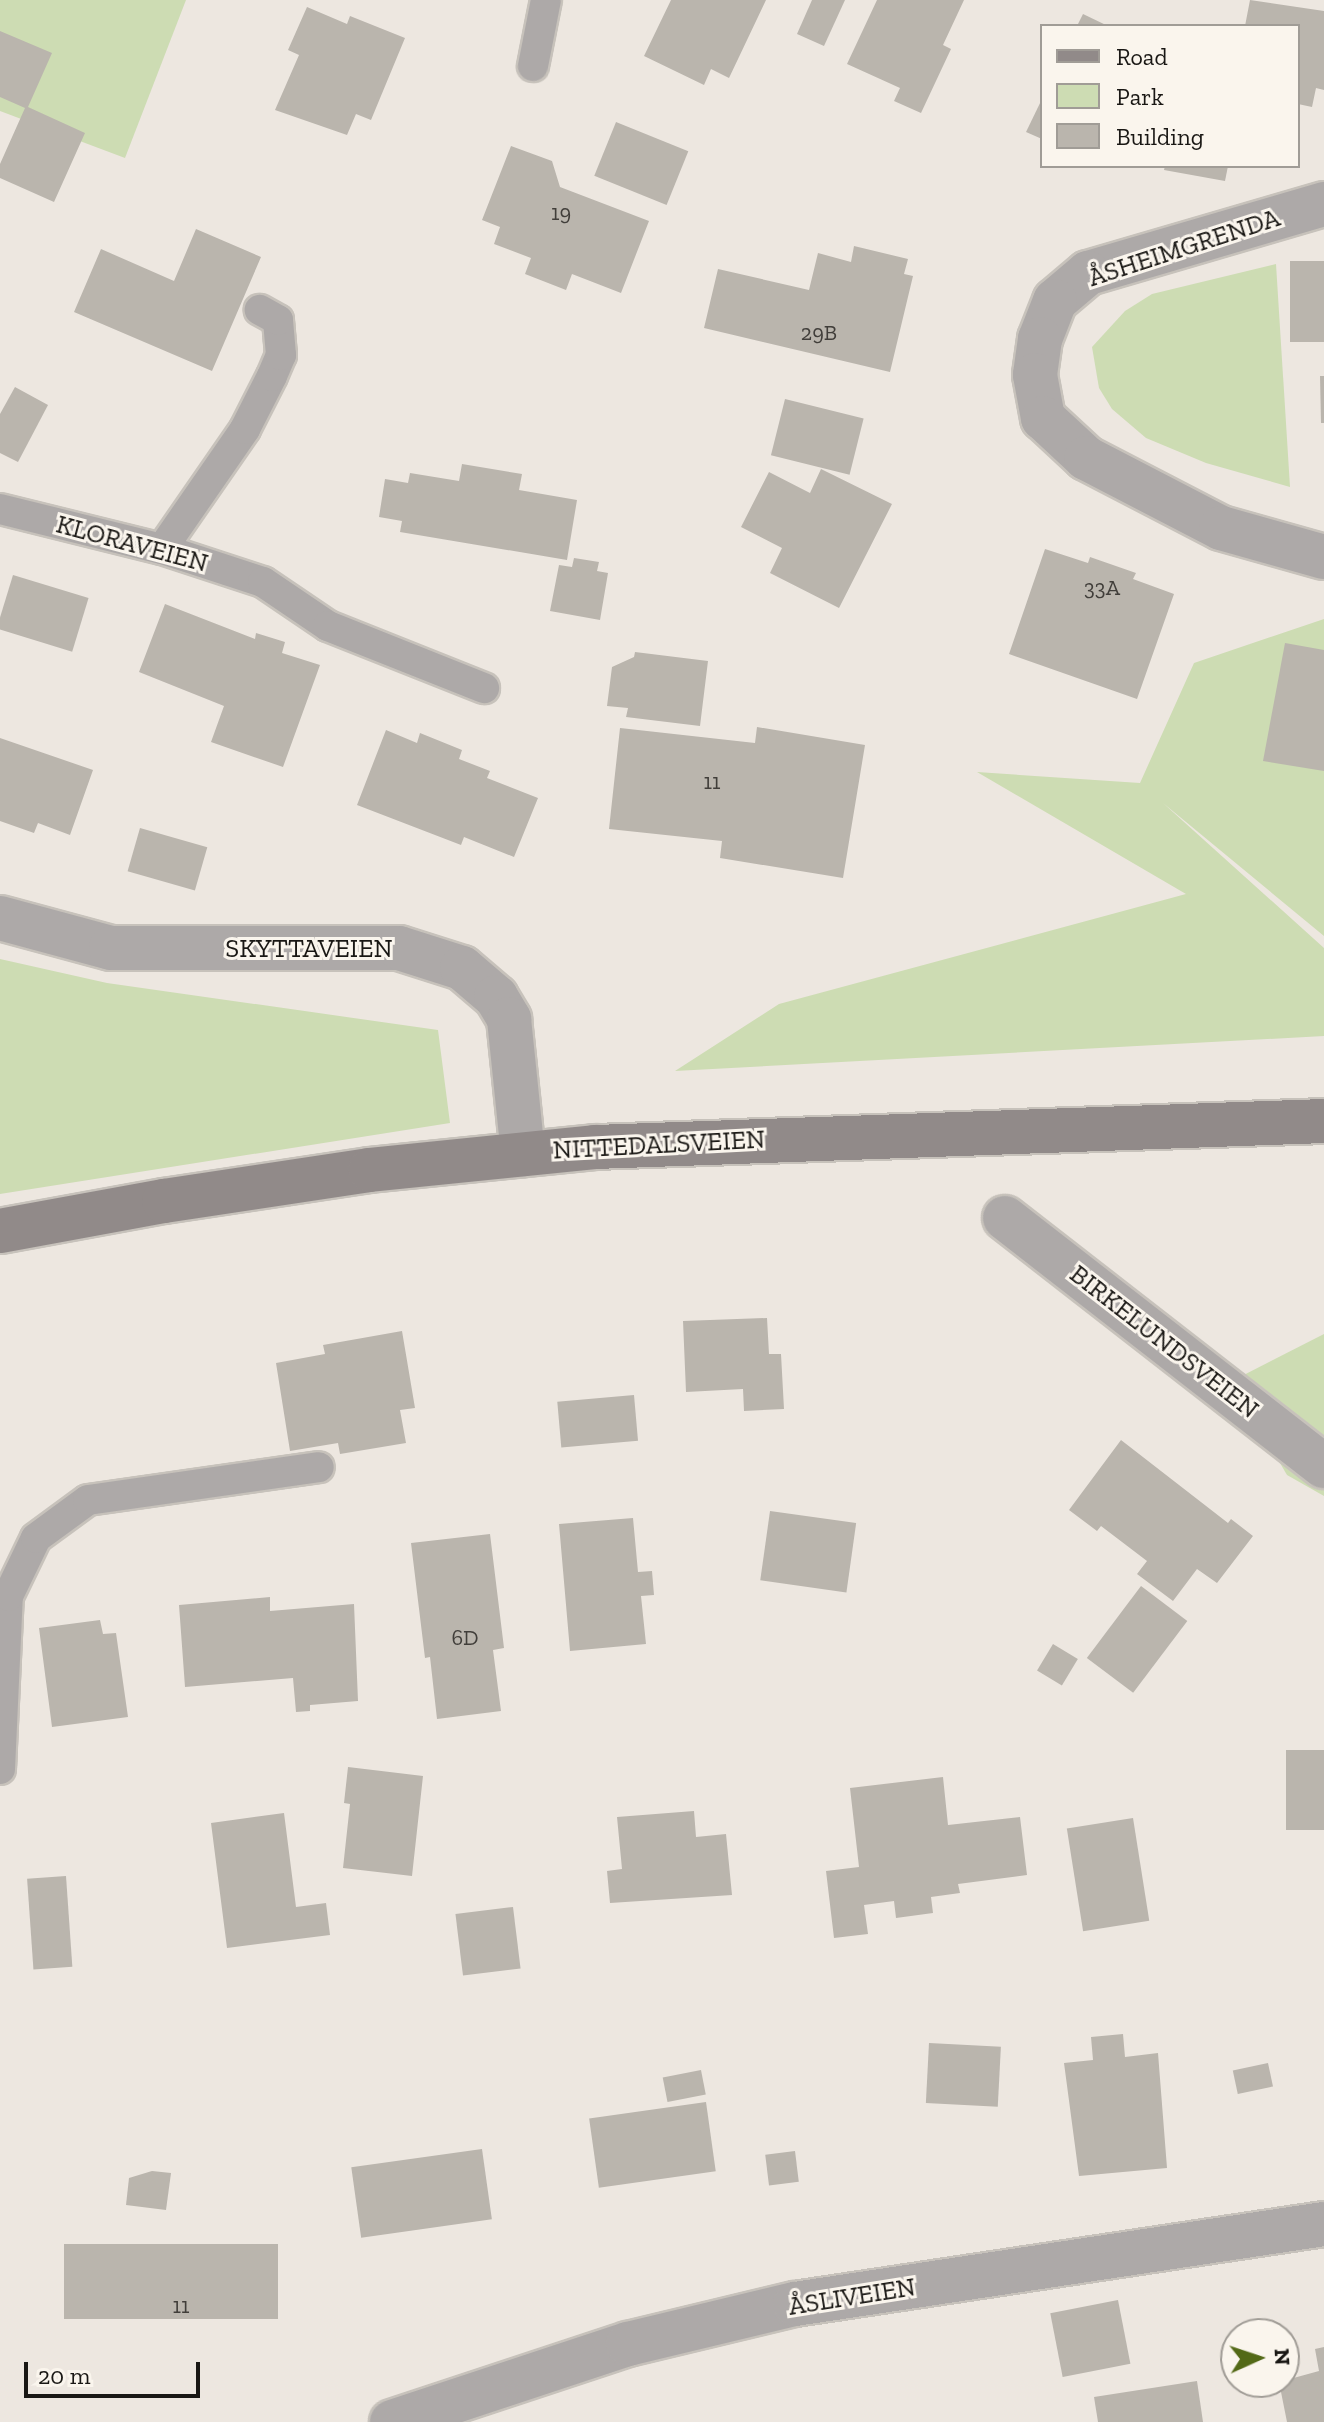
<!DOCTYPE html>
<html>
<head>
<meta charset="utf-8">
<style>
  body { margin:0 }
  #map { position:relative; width:1324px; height:2422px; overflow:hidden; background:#ede7e0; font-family:"Zilla Slab",serif }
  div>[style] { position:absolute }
  .green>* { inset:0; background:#cddcb3 }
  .building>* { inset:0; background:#bab5ad; transform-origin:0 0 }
  .roads { filter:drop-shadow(2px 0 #c7c2bb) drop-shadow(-2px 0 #c7c2bb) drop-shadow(0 2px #c7c2bb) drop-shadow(0 -2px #c7c2bb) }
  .service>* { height:30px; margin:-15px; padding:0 15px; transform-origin:15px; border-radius:15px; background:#ada9a8 }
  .minor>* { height:44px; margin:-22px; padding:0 22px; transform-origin:22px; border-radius:22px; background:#ada9a8 }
  .secondary>* { height:44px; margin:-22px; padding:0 22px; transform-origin:22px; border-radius:22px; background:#918a89 }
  span { translate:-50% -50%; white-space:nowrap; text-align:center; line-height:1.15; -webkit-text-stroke:6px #faf5ed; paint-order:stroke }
  .number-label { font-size:22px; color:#413e3a }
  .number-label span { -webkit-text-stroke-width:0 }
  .street-label { font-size:26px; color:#191714 }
  .legend { position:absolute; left:1040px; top:24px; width:260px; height:144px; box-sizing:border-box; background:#faf5ed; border:2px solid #a09c96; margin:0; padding:10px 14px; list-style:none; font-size:24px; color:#191714 }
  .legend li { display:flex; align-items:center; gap:16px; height:40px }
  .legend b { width:40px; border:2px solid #a09c96 }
  .north { position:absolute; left:1220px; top:2318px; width:80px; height:80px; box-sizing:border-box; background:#faf5ed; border:2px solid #a09c96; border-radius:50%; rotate:87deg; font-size:22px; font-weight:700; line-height:32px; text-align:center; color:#191714 }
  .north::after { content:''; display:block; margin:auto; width:28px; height:36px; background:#536917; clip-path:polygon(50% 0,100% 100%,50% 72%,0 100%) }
  .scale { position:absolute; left:24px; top:2362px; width:176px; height:36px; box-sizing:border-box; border:4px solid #191714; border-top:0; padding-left:10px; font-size:24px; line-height:28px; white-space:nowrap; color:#191714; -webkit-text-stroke:6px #faf5ed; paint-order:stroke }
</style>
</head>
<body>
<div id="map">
  <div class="green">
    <div style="clip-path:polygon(0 0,186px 0,125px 158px,0 111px)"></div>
    <div style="clip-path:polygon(1276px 264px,1290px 487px,1206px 463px,1146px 438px,1112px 409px,1099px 388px,1092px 347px,1125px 311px,1152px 294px)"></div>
    <div style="clip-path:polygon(1324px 619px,1324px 936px,1163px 803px,1324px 948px,1324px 1036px,675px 1071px,779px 1004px,1186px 894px,977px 772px,1140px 783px,1194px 663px)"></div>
    <div style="clip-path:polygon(0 959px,107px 983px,438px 1030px,450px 1123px,0 1194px)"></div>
    <div style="clip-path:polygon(1324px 1334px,1324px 1496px,1287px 1475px,1232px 1381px)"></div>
  </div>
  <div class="building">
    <div style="clip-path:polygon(671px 0,766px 0,729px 78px,711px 69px,704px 85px,644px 56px)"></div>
    <div style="clip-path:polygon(812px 0,845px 0,824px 46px,797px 34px)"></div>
    <div style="clip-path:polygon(877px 0,964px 0,943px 45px,951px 49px,921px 113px,894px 101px,900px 88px,847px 64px)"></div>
    <div style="clip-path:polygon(1250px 0,1324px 11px,1324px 90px,1316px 88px,1312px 107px,1298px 104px,1298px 26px,1245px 26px)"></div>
    <div style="clip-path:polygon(307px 7px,347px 24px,350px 16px,405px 38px,371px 120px,356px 114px,347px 135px,275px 110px,299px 55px,288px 50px)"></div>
    <div style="clip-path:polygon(1083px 14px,1108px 26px,1077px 26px)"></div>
    <div style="clip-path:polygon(0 31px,52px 53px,28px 107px,85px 133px,54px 202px,0 178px,0 164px,25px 108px,0 97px)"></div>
    <div style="clip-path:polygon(1042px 99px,1042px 139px,1026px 132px)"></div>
    <div style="left:616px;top:122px;width:78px;height:58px;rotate:22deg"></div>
    <div style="clip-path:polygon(511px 146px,552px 161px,560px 187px,649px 221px,621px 293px,572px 274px,566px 290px,525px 274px,531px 258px,494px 244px,500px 227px,482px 220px)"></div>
    <div style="clip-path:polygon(1165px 166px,1228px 166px,1225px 181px,1164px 170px)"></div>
    <div style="clip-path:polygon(196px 229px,261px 257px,212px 371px,74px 312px,101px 249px,174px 281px)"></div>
    <div style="clip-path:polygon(854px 246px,908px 259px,904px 274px,913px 276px,890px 372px,704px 328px,718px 269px,809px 290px,818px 253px,851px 262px)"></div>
    <div style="left:1324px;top:261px;width:81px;height:34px;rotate:90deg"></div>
    <div style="clip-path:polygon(1320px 376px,1324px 376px,1324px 423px,1321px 423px)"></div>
    <div style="clip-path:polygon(15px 387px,48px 405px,18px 462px,0 453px,0 414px)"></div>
    <div style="left:785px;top:399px;width:81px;height:58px;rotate:14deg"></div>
    <div style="clip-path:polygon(462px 464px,522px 474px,519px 490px,577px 500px,567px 560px,400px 532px,402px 521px,379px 517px,385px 479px,408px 483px,410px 473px,459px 481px)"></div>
    <div style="clip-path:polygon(821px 469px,892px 504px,839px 608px,770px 573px,782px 548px,741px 527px,769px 472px,810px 493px)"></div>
    <div style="clip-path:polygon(1045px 549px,1088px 563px,1090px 557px,1136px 573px,1133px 579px,1174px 594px,1137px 699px,1009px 654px)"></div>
    <div style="clip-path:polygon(574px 558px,599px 562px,597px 571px,608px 573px,600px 620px,550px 611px,559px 565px,572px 567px)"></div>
    <div style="left:13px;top:575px;width:79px;height:56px;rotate:17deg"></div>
    <div style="clip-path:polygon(165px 604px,255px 639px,256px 633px,285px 642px,282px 653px,320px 665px,283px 767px,211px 742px,224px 706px,139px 672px)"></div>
    <div style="clip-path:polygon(1285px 643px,1324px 650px,1324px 771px,1263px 761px)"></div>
    <div style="clip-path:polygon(635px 652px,708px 661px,700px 726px,626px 717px,628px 708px,607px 706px,612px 667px,634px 657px)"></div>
    <div style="clip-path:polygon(757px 727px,865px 745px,843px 878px,720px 858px,722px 841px,609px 829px,620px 728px,755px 743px)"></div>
    <div style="clip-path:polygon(386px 730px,417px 743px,420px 733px,462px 750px,459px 759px,490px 771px,487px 778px,538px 798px,514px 857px,464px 837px,461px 845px,357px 805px)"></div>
    <div style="clip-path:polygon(0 738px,93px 770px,70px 835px,38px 823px,34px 833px,0 821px)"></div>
    <div style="left:140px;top:828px;width:70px;height:45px;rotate:16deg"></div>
    <div style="clip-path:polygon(767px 1318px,769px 1354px,781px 1354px,784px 1409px,744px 1411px,743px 1389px,686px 1392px,683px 1321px)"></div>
    <div style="clip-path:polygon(402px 1331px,415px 1408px,400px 1410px,406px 1443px,340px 1454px,338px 1443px,290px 1451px,276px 1363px,325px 1354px,323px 1345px)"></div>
    <div style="left:634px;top:1395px;width:46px;height:77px;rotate:85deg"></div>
    <div style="clip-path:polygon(1121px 1440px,1228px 1523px,1231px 1519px,1253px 1536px,1217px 1583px,1197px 1569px,1173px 1601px,1137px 1574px,1147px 1561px,1101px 1526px,1097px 1531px,1069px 1510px)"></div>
    <div style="left:770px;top:1511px;width:87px;height:70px;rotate:8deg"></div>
    <div style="clip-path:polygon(633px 1518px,638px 1572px,652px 1571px,654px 1595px,641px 1596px,646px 1644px,570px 1651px,559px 1524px)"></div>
    <div style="clip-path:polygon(490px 1534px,504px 1648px,493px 1650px,501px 1711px,437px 1719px,430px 1657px,425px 1658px,411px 1543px)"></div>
    <div style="left:1141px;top:1586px;width:58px;height:90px;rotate:37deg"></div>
    <div style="clip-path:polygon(270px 1597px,270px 1611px,354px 1604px,358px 1701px,310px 1705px,310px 1711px,296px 1712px,293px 1678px,185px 1687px,179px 1605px)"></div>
    <div style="clip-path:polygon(100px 1620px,103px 1634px,116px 1633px,128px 1717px,52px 1727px,39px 1628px)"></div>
    <div style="left:1053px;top:1644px;width:29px;height:31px;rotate:31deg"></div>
    <div style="left:1324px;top:1750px;width:80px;height:38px;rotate:90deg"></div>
    <div style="clip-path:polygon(348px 1767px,423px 1776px,412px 1876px,343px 1868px,350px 1804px,344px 1803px)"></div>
    <div style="clip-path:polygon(943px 1777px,948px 1825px,1020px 1817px,1027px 1875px,958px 1884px,960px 1893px,931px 1897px,933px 1913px,896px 1918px,894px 1901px,864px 1905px,868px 1934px,834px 1938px,826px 1871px,859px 1867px,850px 1788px)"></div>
    <div style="clip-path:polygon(694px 1811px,696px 1837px,726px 1834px,732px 1895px,610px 1903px,607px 1871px,622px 1869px,617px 1817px)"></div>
    <div style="clip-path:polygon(284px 1813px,296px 1907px,326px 1903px,330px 1935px,227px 1948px,211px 1823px)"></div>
    <div style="left:1133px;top:1818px;width:104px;height:67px;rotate:81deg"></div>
    <div style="left:66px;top:1876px;width:91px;height:39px;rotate:86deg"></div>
    <div style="left:513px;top:1907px;width:62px;height:58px;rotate:83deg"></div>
    <div style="clip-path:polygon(1123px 2034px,1125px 2057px,1158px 2053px,1167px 2168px,1079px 2176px,1064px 2063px,1093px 2060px,1091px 2037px)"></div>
    <div style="left:929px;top:2043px;width:72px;height:60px;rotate:3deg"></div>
    <div style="left:1268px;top:2063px;width:24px;height:36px;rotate:78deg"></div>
    <div style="left:701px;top:2070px;width:25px;height:39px;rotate:79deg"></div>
    <div style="left:706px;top:2102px;width:70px;height:118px;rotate:82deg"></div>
    <div style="left:482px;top:2149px;width:71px;height:132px;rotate:82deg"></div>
    <div style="left:795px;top:2151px;width:31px;height:30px;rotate:83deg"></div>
    <div style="clip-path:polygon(152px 2171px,171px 2173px,166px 2210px,126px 2205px,129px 2178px)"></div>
    <div style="left:64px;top:2244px;width:214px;height:75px"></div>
    <div style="left:1118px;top:2300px;width:65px;height:69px;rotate:79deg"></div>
    <div style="clip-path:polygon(1324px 2347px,1324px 2422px,1287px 2422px,1279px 2382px,1319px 2371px,1315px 2349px)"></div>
    <div style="clip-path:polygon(1197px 2381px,1203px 2422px,1098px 2422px,1094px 2397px)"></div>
  </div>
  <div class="roads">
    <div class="service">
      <div style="left:533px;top:66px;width:67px;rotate:-78.9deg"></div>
      <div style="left:0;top:509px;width:167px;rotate:13.9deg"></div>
      <div style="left:162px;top:549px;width:106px;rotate:18.1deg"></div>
      <div style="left:263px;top:582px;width:78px;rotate:34.1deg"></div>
      <div style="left:328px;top:626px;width:168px;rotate:21.7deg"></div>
      <div style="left:162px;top:549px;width:146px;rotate:-55.3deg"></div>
      <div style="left:245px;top:429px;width:59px;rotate:-63deg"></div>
      <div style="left:272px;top:376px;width:23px;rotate:-67deg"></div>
      <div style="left:281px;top:355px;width:35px;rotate:-95deg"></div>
      <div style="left:278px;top:320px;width:21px;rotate:-151deg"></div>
      <div style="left:0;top:1769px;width:173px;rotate:-87.4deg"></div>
      <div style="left:8px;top:1596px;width:64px;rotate:-64.2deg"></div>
      <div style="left:36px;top:1538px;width:64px;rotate:-36.2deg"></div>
      <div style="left:88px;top:1500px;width:233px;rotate:-8.1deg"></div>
    </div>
    <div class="minor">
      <div style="left:1324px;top:204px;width:246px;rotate:163.7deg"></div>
      <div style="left:1088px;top:273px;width:43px;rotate:139.7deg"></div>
      <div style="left:1055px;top:301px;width:41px;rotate:111.5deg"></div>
      <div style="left:1040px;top:339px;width:36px;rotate:98deg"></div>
      <div style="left:1035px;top:375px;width:44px;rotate:79.5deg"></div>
      <div style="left:1043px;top:418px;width:59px;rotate:42.9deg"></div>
      <div style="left:1086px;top:458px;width:152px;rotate:27.4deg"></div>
      <div style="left:1221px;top:528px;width:107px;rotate:15.7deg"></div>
      <div style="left:0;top:918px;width:115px;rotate:15.1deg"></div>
      <div style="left:111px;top:948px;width:288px"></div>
      <div style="left:399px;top:948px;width:66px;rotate:17.6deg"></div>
      <div style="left:462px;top:968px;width:45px;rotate:40.5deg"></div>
      <div style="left:496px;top:997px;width:26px;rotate:59deg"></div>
      <div style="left:509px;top:1019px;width:136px;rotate:84.1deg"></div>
      <div style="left:1005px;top:1218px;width:404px;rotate:37.9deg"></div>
      <div style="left:392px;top:2422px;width:249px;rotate:-18.3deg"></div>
      <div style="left:628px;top:2344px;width:172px;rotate:-13.5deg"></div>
      <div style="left:795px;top:2304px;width:535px;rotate:-8.6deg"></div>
    </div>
    <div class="secondary">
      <div style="left:0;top:1231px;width:167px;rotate:-10.4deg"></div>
      <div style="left:164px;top:1201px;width:208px;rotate:-8.6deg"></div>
      <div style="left:370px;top:1170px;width:226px;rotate:-5.8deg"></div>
      <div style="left:595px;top:1147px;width:729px;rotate:-2.04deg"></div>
    </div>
  </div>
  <div class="number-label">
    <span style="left:561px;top:213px">19</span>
    <span style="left:819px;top:333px">29B</span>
    <span style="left:1102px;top:588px">33A</span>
    <span style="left:712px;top:782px">11</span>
    <span style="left:465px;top:1638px">6D</span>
    <span style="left:181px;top:2306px">11</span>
  </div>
  <div class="street-label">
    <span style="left:1184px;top:248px;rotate:-18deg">ÅSHEIMGRENDA</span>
    <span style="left:132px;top:544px;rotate:15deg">KLORAVEIEN</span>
    <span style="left:309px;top:949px">SKYTTAVEIEN</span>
    <span style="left:659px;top:1145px;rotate:-3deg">NITTEDALSVEIEN</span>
    <span style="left:1164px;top:1342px;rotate:38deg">BIRKELUNDSVEIEN</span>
    <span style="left:852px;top:2297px;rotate:-9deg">ÅSLIVEIEN</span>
  </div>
  <ul class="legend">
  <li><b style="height:10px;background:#918a89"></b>Road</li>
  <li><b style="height:22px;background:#cddcb3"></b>Park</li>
  <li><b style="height:22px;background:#bab5ad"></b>Building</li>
  </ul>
  <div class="north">N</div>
  <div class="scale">20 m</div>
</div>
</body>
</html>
